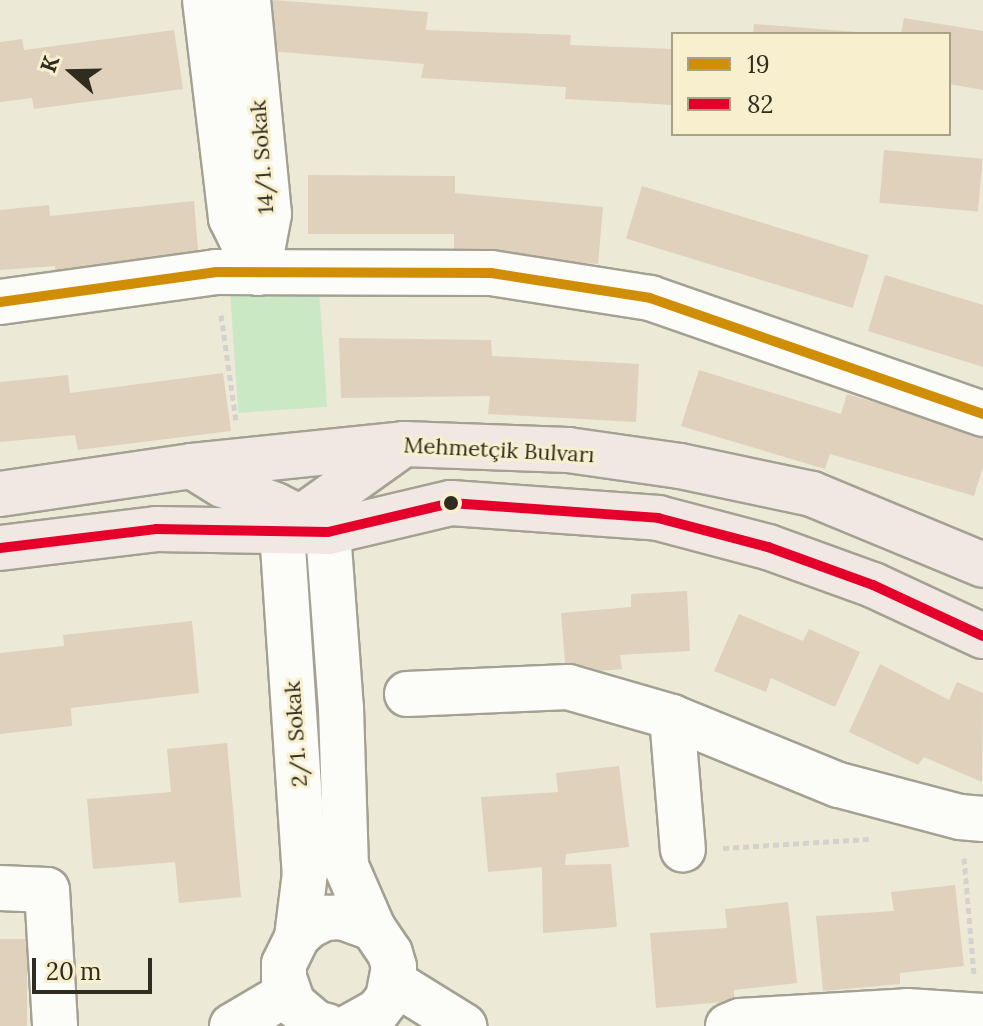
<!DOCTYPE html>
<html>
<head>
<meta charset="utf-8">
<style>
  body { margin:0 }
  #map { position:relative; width:983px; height:1026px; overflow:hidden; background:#ede9d7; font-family:Lora,serif }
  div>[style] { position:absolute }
  .green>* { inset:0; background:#cbe8c4; transform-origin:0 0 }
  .building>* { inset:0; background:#dfd1bb; transform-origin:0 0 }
  .path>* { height:5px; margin-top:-2.5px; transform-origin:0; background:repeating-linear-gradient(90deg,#d3d2cd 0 6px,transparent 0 10px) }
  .roads { filter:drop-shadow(2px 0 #a4a193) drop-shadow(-2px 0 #a4a193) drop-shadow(0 2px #a4a193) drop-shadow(0 -2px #a4a193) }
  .minor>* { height:44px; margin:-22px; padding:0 22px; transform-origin:22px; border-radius:22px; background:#fcfcf9 }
  .major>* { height:44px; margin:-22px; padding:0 22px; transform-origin:22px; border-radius:22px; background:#f1e8e4 }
  .bus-1>* { height:10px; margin:-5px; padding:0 5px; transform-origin:5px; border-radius:5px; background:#cf8e06 }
  .bus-2>* { height:10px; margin:-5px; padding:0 5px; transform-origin:5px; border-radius:5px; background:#e4002b }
  .dots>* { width:22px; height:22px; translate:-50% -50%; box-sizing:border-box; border:4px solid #f7efcd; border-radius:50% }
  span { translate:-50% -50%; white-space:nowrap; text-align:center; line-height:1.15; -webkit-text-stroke:6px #f7efcd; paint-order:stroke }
  .street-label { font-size:22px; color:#302c1f }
  .legend { position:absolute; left:671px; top:32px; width:280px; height:104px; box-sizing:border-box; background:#f7efcd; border:2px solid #a7a187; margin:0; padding:10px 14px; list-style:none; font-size:24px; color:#302c1f }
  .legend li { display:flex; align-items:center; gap:16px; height:40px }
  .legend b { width:40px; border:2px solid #a7a187 }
  .north { position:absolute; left:32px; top:32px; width:80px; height:80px; -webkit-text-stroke:6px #f7efcd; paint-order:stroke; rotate:290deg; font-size:22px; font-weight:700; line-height:32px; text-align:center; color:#302c1f }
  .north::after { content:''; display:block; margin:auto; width:28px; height:36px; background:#302c1f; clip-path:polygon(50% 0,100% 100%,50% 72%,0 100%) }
  .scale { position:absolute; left:32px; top:958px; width:120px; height:36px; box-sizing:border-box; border:4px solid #302c1f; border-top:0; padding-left:10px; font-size:24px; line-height:28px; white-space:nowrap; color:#302c1f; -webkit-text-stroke:6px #f7efcd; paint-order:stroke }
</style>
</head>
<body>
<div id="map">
  <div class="green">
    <div style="left:319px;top:290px;width:117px;height:89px;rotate:86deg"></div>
  </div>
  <div class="building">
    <div style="clip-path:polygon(273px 0,428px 12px,426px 30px,571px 35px,570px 45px,673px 49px,673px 105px,565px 99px,566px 87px,421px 78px,424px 64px,269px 51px)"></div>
    <div style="clip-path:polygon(904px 18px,983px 31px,983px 90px,949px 84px,949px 34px,901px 34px)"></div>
    <div style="clip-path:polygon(754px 24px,857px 32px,857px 34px,753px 34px)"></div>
    <div style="clip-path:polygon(174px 30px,183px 89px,34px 109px,32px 98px,0 102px,0 42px,22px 39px,24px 50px)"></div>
    <div style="left:884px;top:150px;width:99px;height:53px;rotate:5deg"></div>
    <div style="clip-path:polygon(308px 175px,455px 176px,455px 193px,603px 207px,598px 264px,454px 252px,454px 234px,308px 234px)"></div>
    <div style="left:642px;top:186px;width:237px;height:55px;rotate:17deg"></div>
    <div style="clip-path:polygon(194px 201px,199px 261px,55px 272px,55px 266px,0 270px,0 210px,49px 205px,50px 216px)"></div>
    <div style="clip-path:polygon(885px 275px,983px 305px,983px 367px,868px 331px)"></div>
    <div style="clip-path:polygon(339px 338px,491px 340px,492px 356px,639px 364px,636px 422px,488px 414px,490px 396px,341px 398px)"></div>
    <div style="clip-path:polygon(699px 370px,841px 414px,847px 394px,983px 436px,983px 467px,974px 496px,830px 454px,825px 469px,681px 426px)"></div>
    <div style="clip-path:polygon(223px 373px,231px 431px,78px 450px,75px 435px,0 442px,0 382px,68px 375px,70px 393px)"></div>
    <div style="clip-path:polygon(687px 591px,690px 651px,620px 655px,622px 669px,566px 674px,561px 613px,631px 607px,631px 594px)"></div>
    <div style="clip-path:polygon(739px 614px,803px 641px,809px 629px,860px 652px,835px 707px,771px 678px,766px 692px,714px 671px)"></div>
    <div style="clip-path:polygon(192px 621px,199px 693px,71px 708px,72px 726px,0 734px,0 653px,64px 646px,63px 635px)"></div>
    <div style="clip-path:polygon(880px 664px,949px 700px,957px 682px,983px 693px,982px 782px,924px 757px,918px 765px,849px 732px)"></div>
    <div style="clip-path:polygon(227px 743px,241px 897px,179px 903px,175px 862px,93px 869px,87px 799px,171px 792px,167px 749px)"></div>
    <div style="clip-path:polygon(619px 766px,629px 847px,566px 854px,565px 865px,611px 864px,617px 927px,543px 933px,542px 867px,488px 872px,481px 797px,558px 792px,556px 773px)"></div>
    <div style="clip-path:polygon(955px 885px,964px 966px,900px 973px,900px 984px,823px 991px,816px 916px,894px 911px,891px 892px)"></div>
    <div style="clip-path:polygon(788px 902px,797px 983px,734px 990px,734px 1001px,656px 1008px,650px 933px,727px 928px,725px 909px)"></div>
    <div style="left:0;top:939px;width:27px;height:87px"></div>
  </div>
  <div class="path">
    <div style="left:221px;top:315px;width:106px;rotate:81.9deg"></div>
    <div style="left:723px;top:848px;width:146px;rotate:-3.5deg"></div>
    <div style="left:964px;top:858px;width:117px;rotate:85.1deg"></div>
  </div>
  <div class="roads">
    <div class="minor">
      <div style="left:205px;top:0;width:220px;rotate:83.2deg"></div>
      <div style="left:231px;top:218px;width:61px;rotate:63.9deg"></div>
      <div style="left:248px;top:0;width:215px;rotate:84.4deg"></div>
      <div style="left:269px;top:214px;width:60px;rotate:100.6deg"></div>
      <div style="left:0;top:302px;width:217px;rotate:-7.9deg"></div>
      <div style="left:215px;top:272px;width:276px;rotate:0.2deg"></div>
      <div style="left:491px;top:273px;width:161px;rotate:8.9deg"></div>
      <div style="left:650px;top:298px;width:353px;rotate:19.2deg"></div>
      <div style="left:282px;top:531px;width:343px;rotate:86.2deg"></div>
      <div style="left:305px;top:873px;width:64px;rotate:97.1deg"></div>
      <div style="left:328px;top:532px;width:176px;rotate:85.8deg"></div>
      <div style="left:341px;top:708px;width:158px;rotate:88.2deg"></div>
      <div style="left:346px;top:866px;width:68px;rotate:66.5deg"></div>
      <div style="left:407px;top:694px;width:161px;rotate:-2.5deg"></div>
      <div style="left:568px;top:687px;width:108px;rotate:16.1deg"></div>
      <div style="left:672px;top:717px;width:180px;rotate:22.2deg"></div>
      <div style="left:839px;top:785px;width:125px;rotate:14.8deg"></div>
      <div style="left:960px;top:817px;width:23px;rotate:5deg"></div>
      <div style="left:672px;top:717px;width:133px;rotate:85.3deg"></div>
      <div style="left:0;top:888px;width:47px;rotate:2.4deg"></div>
      <div style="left:47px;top:890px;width:136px;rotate:86.6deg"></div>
      <div style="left:393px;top:982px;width:84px;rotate:31.8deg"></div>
      <div style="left:232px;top:1026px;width:65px;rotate:-30.5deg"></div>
      <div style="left:327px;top:1026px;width:11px;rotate:-165deg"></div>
      <div style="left:316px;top:1023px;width:30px;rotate:-140deg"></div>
      <div style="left:293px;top:1004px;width:28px;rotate:-109deg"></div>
      <div style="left:284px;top:978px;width:14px;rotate:-90deg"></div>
      <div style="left:284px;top:964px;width:30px;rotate:-64deg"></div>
      <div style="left:297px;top:937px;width:16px;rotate:-43deg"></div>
      <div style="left:309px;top:926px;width:18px;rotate:-27deg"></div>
      <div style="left:325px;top:918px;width:17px;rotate:-3deg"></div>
      <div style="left:342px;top:917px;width:33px;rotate:20deg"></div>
      <div style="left:373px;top:928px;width:30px;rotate:56deg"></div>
      <div style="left:390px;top:953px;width:15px;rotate:74deg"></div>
      <div style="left:394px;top:967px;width:32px;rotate:101deg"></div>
      <div style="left:388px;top:998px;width:16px;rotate:128deg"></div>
      <div style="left:378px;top:1011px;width:31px;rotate:151deg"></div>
      <div style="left:728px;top:1026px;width:13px;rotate:-23deg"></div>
      <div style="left:740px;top:1021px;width:167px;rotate:-3.4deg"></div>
      <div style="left:907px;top:1011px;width:76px;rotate:3.8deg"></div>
    </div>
    <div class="major">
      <div style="left:192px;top:466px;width:36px;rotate:32deg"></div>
      <div style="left:223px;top:485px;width:56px;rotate:21deg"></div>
      <div style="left:275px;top:505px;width:45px;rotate:26.6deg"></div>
      <div style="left:0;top:494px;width:194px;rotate:-8.3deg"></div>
      <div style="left:192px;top:466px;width:213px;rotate:-5.9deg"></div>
      <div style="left:404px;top:444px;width:164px;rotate:2.1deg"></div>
      <div style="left:568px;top:450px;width:113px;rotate:8.1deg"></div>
      <div style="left:680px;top:466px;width:135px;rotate:12deg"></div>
      <div style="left:812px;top:494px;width:185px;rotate:22.5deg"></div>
      <div style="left:282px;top:531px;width:150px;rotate:-35.5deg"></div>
      <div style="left:0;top:548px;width:157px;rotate:-6.9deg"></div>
      <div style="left:156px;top:529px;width:172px;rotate:1deg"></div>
      <div style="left:328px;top:532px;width:126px;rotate:-13.3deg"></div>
      <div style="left:451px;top:503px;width:208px;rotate:4.1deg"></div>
      <div style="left:658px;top:518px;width:114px;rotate:14.8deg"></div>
      <div style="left:768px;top:547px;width:112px;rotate:19.9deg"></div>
      <div style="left:873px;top:585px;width:121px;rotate:24.9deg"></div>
    </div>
  </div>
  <div class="bus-1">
    <div style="left:0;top:302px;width:217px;rotate:-7.9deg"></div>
    <div style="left:215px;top:272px;width:276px;rotate:0.2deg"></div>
    <div style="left:491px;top:273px;width:161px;rotate:8.9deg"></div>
    <div style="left:650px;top:298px;width:353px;rotate:19.2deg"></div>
  </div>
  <div class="bus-2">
    <div style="left:0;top:548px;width:157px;rotate:-6.9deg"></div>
    <div style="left:156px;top:529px;width:172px;rotate:1deg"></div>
    <div style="left:328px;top:532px;width:126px;rotate:-13.3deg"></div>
    <div style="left:451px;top:503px;width:208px;rotate:4.1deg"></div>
    <div style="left:658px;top:518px;width:114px;rotate:14.8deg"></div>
    <div style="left:768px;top:547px;width:112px;rotate:19.9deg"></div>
    <div style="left:873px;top:585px;width:121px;rotate:24.9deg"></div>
  </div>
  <div class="dots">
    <div style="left:451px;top:503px;background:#302c1f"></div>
  </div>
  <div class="street-label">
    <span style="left:262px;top:157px;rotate:-94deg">14/1. Sokak</span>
    <span style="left:499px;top:450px;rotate:3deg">Mehmetçik Bulvarı</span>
    <span style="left:296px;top:734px;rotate:-94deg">2/1. Sokak</span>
  </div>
  <ul class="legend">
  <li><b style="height:10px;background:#cf8e06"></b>19</li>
  <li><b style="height:10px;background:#e4002b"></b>82</li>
  </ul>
  <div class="north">K</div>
  <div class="scale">20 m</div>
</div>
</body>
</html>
